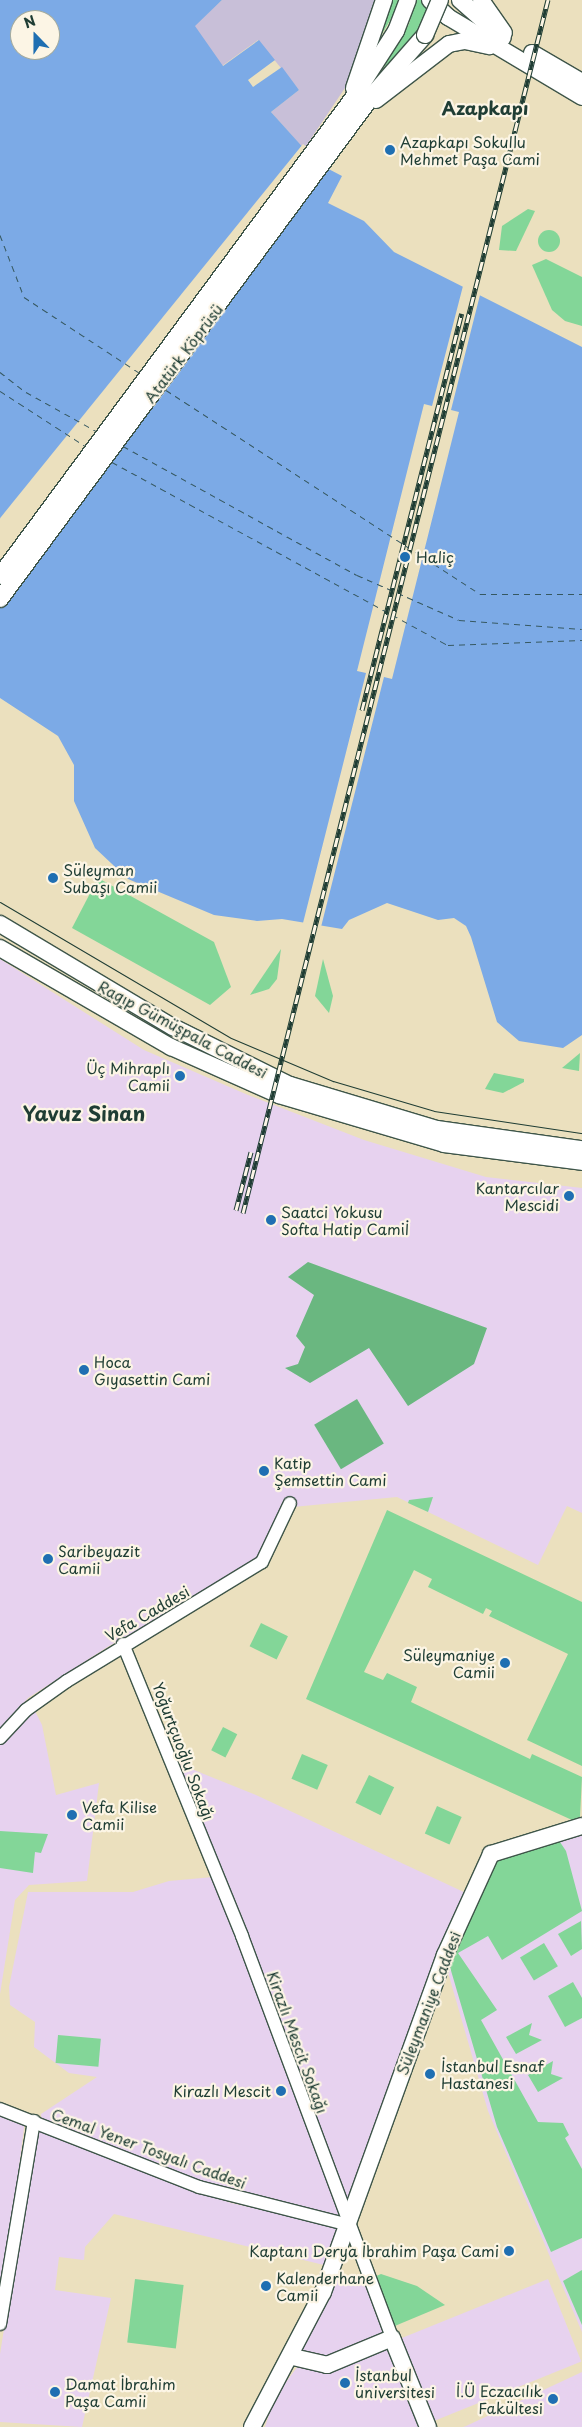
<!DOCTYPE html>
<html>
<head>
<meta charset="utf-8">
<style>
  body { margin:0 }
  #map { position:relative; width:582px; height:2427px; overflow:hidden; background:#ebe0be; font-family:"Playpen Sans",sans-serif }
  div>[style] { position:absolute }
  .built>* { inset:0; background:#e7d2ef; transform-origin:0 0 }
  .industrial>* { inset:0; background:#c8bfd8 }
  .green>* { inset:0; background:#83d698; transform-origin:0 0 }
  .round { border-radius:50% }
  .forest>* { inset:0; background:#6ab780; transform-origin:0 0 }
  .water>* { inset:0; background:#7caae6 }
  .pier>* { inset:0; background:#ebe0be; transform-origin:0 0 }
  .ferry>* { height:1px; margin-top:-0.5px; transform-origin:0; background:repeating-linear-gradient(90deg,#365860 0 6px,transparent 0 11px) }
  .roads { filter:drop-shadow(1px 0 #3e5549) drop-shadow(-1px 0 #3e5549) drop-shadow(0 1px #3e5549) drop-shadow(0 -1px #3e5549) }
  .minor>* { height:12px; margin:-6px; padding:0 6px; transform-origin:6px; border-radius:6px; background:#fff }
  .major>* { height:16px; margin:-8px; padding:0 8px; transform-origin:8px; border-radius:8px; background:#fff }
  .tram>* { height:1px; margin:-0.5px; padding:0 0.5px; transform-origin:0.5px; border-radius:0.5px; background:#1f3d34 }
  .rail>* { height:5px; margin-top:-2.5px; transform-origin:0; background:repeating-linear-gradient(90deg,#fcf5e5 0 9px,#1f3d34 0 18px); box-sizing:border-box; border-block:1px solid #1f3d34 }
  .bridges { filter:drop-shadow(1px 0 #3e5549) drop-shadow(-1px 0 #3e5549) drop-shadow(0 1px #3e5549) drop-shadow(0 -1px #3e5549) }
  .major-bridge>* { height:16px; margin:-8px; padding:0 8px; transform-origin:8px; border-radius:8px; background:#fff }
  .dots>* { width:14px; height:14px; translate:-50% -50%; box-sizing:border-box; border:2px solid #fcf5e5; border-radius:50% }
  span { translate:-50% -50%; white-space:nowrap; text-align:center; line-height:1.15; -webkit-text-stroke:4.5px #fcf5e5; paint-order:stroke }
  .poi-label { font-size:15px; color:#1f3d34 }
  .left { translate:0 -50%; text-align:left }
  .right { translate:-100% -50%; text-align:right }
  .street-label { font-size:15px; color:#1f3d34 }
  .quarter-label { font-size:18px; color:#1f3d34; font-weight:700 }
  .district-label { font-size:20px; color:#1f3d34; font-weight:700 }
  .north { position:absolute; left:10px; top:10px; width:50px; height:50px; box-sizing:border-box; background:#fcf5e5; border:1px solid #a4ab9e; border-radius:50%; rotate:338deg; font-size:14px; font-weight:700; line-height:20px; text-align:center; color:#1f3d34 }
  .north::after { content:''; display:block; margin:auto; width:18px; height:22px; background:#1f6fb2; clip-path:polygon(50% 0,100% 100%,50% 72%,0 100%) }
</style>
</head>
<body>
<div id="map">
  <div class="built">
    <div style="clip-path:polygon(0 959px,144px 1050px,248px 1095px,364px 1140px,486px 1177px,582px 1188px,582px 1513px,567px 1506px,538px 1565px,397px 1497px,293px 1507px,269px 1558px,109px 1646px,28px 1698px,0 1730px)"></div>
    <div style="clip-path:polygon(34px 1709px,42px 1725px,56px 1795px,99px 1783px,87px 1881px,29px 1885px,15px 1900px,0 1994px,0 1745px)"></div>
    <div style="clip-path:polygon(174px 1762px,256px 1795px,468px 1894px,346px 2206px)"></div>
    <div style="clip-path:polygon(582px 1831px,582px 2332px,488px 2111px,445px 1962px,493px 1858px)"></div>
    <div style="clip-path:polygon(213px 1877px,275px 2038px,342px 2218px,237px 2195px,42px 2123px,41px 2114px,97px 2077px,69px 2073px,34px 2047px,35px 2022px,10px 2005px,9px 1987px,28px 1892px,133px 1892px,169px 1881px)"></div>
    <div style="clip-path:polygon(0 2111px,25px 2120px,3px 2293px,0 2291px)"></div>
    <div style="clip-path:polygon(36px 2130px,231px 2203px,343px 2228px,328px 2266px,114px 2214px,85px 2247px,84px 2260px,59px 2257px,55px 2290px,111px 2298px,82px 2427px,0 2422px,0 2354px)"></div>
    <div style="clip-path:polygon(333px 2275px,364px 2279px,385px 2333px,327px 2360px,300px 2352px)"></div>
    <div style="left:548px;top:2279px;width:89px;height:163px;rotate:68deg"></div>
    <div style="clip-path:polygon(388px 2343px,422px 2427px,265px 2427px,274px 2398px,298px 2366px)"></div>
    <div style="clip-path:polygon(582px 2372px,582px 2427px,463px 2427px,466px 2426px)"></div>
  </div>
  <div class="industrial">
    <div style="clip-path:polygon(222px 0,376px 0,351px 79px,304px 149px,271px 112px,299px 90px,258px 40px,222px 66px,194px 26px)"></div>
  </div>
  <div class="green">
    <div style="clip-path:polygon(390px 0,398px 0,395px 12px,375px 46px)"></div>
    <div style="clip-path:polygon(416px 0,425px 0,430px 6px,422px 26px,380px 74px,409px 24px)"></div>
    <div style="clip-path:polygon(528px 209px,535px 211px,516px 251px,499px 250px,502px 226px)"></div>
    <div class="round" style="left:538px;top:230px;width:22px;height:22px"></div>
    <div style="clip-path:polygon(546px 259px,582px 277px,582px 326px,565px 321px,552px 310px,532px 265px)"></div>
    <div style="clip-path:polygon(98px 878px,214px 942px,231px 987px,210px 1005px,72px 928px)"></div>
    <div style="clip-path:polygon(281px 949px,277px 979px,269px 989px,250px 995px)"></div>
    <div style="clip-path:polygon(323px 959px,333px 996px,329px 1013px,315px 996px)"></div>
    <div style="clip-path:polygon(580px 1053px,579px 1071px,562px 1068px)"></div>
    <div style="clip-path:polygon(494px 1073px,524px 1079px,524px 1082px,503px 1093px,485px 1089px)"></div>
    <div style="clip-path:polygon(433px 1497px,428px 1512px,408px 1503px,409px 1500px)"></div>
    <div style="clip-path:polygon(387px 1510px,582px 1602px,582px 1766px,527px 1740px,568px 1654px,489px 1616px,492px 1611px,486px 1608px,483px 1614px,428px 1587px,432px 1579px,414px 1570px,364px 1672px,383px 1680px,387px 1673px,417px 1687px,411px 1702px,530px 1759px,532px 1754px,582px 1777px,580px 1817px,572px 1820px,306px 1699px)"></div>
    <div style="left:261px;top:1623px;width:30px;height:26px;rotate:26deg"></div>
    <div style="left:223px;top:1727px;width:16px;height:26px;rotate:27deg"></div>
    <div style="left:302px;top:1754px;width:28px;height:27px;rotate:23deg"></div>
    <div style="left:369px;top:1775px;width:28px;height:31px;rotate:26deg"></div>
    <div style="left:437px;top:1806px;width:27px;height:30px;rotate:24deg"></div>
    <div style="clip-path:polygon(0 1831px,48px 1834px,41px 1853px,35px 1852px,33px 1873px,0 1868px)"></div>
    <div style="clip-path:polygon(558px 1839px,566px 1851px,582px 1911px,502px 1960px,488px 1936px,458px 1953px,497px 2010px,481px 2020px,538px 2122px,563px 2123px,569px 2135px,565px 2138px,582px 2169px,582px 2238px,551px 2252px,497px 2127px,447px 1957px,493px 1858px)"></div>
    <div style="clip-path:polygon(581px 1921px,582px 1949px,571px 1956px,558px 1934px)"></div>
    <div style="left:544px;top:1943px;width:27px;height:28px;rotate:59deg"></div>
    <div style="clip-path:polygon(573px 1982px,582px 1998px,582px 2018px,565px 2027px,548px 1996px)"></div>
    <div style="clip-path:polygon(532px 2023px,529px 2035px,542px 2040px,516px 2054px,506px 2037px)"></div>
    <div style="left:58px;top:2035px;width:43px;height:28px;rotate:5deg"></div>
    <div style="clip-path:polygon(553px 2061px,551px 2074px,563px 2078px,538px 2092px,528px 2075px)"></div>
    <div style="clip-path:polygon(582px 2270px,582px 2325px,563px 2281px)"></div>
    <div style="clip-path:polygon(381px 2274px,417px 2286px,445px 2305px,390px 2328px,369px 2279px)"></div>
    <div style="left:135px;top:2279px;width:49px;height:64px;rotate:7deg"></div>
  </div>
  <div class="forest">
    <div style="clip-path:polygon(308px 1262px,487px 1328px,474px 1364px,408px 1406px,369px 1348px,310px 1383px,285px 1368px,298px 1364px,305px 1347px,296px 1336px,314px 1295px,288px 1277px)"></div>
    <div style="left:357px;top:1399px;width:52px;height:50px;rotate:59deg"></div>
  </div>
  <div class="water">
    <div style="clip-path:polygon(evenodd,0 0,222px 0,195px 26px,223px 66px,259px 40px,275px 60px,248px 80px,253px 87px,282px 67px,299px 90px,271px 112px,317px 163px,342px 176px,328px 203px,364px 221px,394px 252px,582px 347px,582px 1035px,563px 1048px,519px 1041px,497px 1022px,471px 937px,466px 926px,454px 918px,438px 920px,387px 903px,349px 920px,342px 929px,282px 919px,257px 921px,214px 915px,128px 879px,95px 848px,74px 801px,74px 765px,58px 736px,0 698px,0 0,20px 20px,50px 20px,50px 50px,20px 50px,20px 20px)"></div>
  </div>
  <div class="pier">
    <div style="left:303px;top:144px;width:36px;height:515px;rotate:39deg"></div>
    <div style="clip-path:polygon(464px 282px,481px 291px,451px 410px,459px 412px,392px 679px,384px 677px,321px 927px,303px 923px,366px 673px,357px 671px,424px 404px,432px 406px)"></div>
  </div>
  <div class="ferry">
    <div style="left:0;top:235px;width:66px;rotate:68.8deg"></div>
    <div style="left:24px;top:297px;width:140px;rotate:33.3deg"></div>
    <div style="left:0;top:372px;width:33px;rotate:38deg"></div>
    <div style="left:26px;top:392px;width:82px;rotate:29.1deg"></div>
    <div style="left:166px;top:390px;width:374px;rotate:33deg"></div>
    <div style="left:480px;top:594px;width:102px"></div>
    <div style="left:0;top:391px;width:103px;rotate:32.8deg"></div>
    <div style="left:123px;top:446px;width:267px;rotate:28.9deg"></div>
    <div style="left:357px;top:575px;width:111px;rotate:23.8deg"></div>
    <div style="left:459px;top:620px;width:123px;rotate:4.2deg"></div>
    <div style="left:112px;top:462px;width:383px;rotate:28.6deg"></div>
    <div style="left:448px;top:645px;width:134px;rotate:-2.1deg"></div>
  </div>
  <div class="roads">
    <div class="minor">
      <div style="left:123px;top:1644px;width:315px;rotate:67.8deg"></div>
      <div style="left:242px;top:1936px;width:429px;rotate:69.5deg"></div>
      <div style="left:0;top:1738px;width:38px;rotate:-47deg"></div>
      <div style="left:26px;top:1710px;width:50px;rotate:-35.3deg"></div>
      <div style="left:67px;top:1681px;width:228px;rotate:-31.4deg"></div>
      <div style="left:262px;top:1562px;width:65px;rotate:-64.6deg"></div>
      <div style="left:0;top:2109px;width:214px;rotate:21.4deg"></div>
      <div style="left:199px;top:2187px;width:155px;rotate:14.2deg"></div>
      <div style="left:0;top:2324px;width:206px;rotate:-80.5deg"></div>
    </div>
    <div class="major">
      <div style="left:430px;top:0;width:25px;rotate:43deg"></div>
      <div style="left:448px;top:17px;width:156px;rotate:30.8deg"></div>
      <div style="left:460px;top:0;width:57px;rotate:41.5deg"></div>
      <div style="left:481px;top:0;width:40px;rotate:55.1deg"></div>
      <div style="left:532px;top:53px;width:58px;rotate:30.1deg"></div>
      <div style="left:354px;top:88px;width:93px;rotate:-71.2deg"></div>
      <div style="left:376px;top:100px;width:92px;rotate:-37.5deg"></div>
      <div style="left:449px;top:44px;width:16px;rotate:-11deg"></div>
      <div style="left:465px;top:41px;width:25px;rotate:12deg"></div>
      <div style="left:0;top:576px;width:594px;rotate:-53.55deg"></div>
      <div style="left:353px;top:98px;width:80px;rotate:-57.3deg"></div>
      <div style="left:396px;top:31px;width:33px;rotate:-69deg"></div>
      <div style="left:0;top:599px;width:631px;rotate:-53.51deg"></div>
      <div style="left:375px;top:92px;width:76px;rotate:-48.7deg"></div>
      <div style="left:0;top:924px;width:201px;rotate:30.8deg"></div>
      <div style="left:173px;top:1027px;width:131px;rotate:26.4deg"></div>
      <div style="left:290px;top:1085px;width:153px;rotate:16.7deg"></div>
      <div style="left:437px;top:1129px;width:146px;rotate:7.9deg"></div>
      <div style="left:0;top:948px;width:198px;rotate:30.1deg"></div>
      <div style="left:171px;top:1047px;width:118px;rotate:24deg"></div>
      <div style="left:279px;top:1095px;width:172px;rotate:16.5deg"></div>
      <div style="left:444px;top:1144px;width:139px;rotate:7.4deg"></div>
      <div style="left:293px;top:2357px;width:35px;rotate:13deg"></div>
      <div style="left:327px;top:2365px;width:70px;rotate:-22.6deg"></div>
      <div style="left:392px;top:2338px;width:96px;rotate:68deg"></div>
      <div style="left:252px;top:2427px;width:153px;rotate:-62.3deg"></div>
      <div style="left:323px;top:2292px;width:358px;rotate:-70.1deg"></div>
      <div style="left:445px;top:1955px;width:111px;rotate:-65.5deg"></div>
      <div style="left:491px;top:1854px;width:95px;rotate:-17.1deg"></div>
    </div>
  </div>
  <div class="tram">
    <div style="left:0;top:902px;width:268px;rotate:30.5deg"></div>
    <div style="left:231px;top:1038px;width:111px;rotate:22.9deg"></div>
    <div style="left:333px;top:1081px;width:105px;rotate:16.5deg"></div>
    <div style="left:434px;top:1111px;width:150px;rotate:8.5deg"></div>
  </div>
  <div class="rail">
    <div style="left:362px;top:710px;width:409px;rotate:-75.9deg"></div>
    <div style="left:236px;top:1210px;width:60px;rotate:-75.5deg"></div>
    <div style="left:243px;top:1213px;width:1251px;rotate:-75.89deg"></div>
  </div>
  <div class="bridges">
    <div class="major-bridge">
      <div style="left:425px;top:35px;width:38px;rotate:-67deg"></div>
    </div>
  </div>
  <div class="dots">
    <div style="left:390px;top:150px;background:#1f6fb2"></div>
    <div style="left:405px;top:557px;background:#1f6fb2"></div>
    <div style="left:53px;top:878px;background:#1f6fb2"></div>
    <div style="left:180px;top:1076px;background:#1f6fb2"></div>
    <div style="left:569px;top:1196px;background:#1f6fb2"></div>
    <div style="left:271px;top:1220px;background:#1f6fb2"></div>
    <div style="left:84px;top:1370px;background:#1f6fb2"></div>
    <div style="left:264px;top:1471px;background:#1f6fb2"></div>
    <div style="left:48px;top:1559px;background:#1f6fb2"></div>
    <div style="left:505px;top:1663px;background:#1f6fb2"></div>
    <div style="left:72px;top:1815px;background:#1f6fb2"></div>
    <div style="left:430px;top:2074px;background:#1f6fb2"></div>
    <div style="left:281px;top:2091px;background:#1f6fb2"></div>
    <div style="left:509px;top:2251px;background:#1f6fb2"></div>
    <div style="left:266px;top:2286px;background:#1f6fb2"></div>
    <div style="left:345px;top:2383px;background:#1f6fb2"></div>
    <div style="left:55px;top:2392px;background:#1f6fb2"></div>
    <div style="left:553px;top:2399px;background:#1f6fb2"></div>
  </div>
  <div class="poi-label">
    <span class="left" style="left:400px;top:150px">Azapkapı Sokullu<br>Mehmet Paşa Cami</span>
    <span class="left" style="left:416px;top:557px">Haliç</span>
    <span class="left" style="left:63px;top:878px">Süleyman<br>Subaşı Camii</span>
    <span class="right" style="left:170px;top:1076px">Üç Mihraplı<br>Camii</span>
    <span class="right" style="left:559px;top:1196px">Kantarcılar<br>Mescidi</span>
    <span class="left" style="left:281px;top:1220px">Saatci Yokusu<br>Softa Hatip Camiİ</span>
    <span class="left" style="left:94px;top:1370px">Hoca<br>Gıyasettin Cami</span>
    <span class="left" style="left:274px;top:1471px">Katip<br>Şemsettin Cami</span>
    <span class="left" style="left:58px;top:1559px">Saribeyazit<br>Camii</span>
    <span class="right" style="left:495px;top:1663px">Süleymaniye<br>Camii</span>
    <span class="left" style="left:82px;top:1815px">Vefa Kilise<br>Camii</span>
    <span class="left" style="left:441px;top:2074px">İstanbul Esnaf<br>Hastanesi</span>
    <span class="right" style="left:271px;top:2091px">Kirazlı Mescit</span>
    <span class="right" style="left:499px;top:2251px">Kaptanı Derya İbrahim Paşa Cami</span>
    <span class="left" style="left:276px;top:2286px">Kalenderhane<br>Camii</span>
    <span class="left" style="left:355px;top:2383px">İstanbul<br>üniversitesi</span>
    <span class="left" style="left:65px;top:2392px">Damat İbrahim<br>Paşa Camii</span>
    <span class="right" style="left:543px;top:2399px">İ.Ü Eczacılık<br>Fakültesi</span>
  </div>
  <div class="street-label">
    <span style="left:183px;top:353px;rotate:-53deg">Atatürk Köprüsü</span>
    <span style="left:183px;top:1029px;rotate:28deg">Ragıp Gümüşpala Caddesi</span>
    <span style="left:147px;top:1613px;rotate:-30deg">Vefa Caddesi</span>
    <span style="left:184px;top:1751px;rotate:69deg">Yoğurtçuoğlu Sokağı</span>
    <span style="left:428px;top:2003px;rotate:-69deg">Süleymaniye Caddesi</span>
    <span style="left:298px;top:2042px;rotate:70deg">Kirazlı Mescit Sokağı</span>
    <span style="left:149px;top:2148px;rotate:20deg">Cemal Yener Tosyalı Caddesi</span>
  </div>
  <div class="quarter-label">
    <span style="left:485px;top:108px">Azapkapı</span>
  </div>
  <div class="district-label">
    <span style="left:84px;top:1113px">Yavuz Sinan</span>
  </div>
  <div class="north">N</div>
</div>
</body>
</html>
